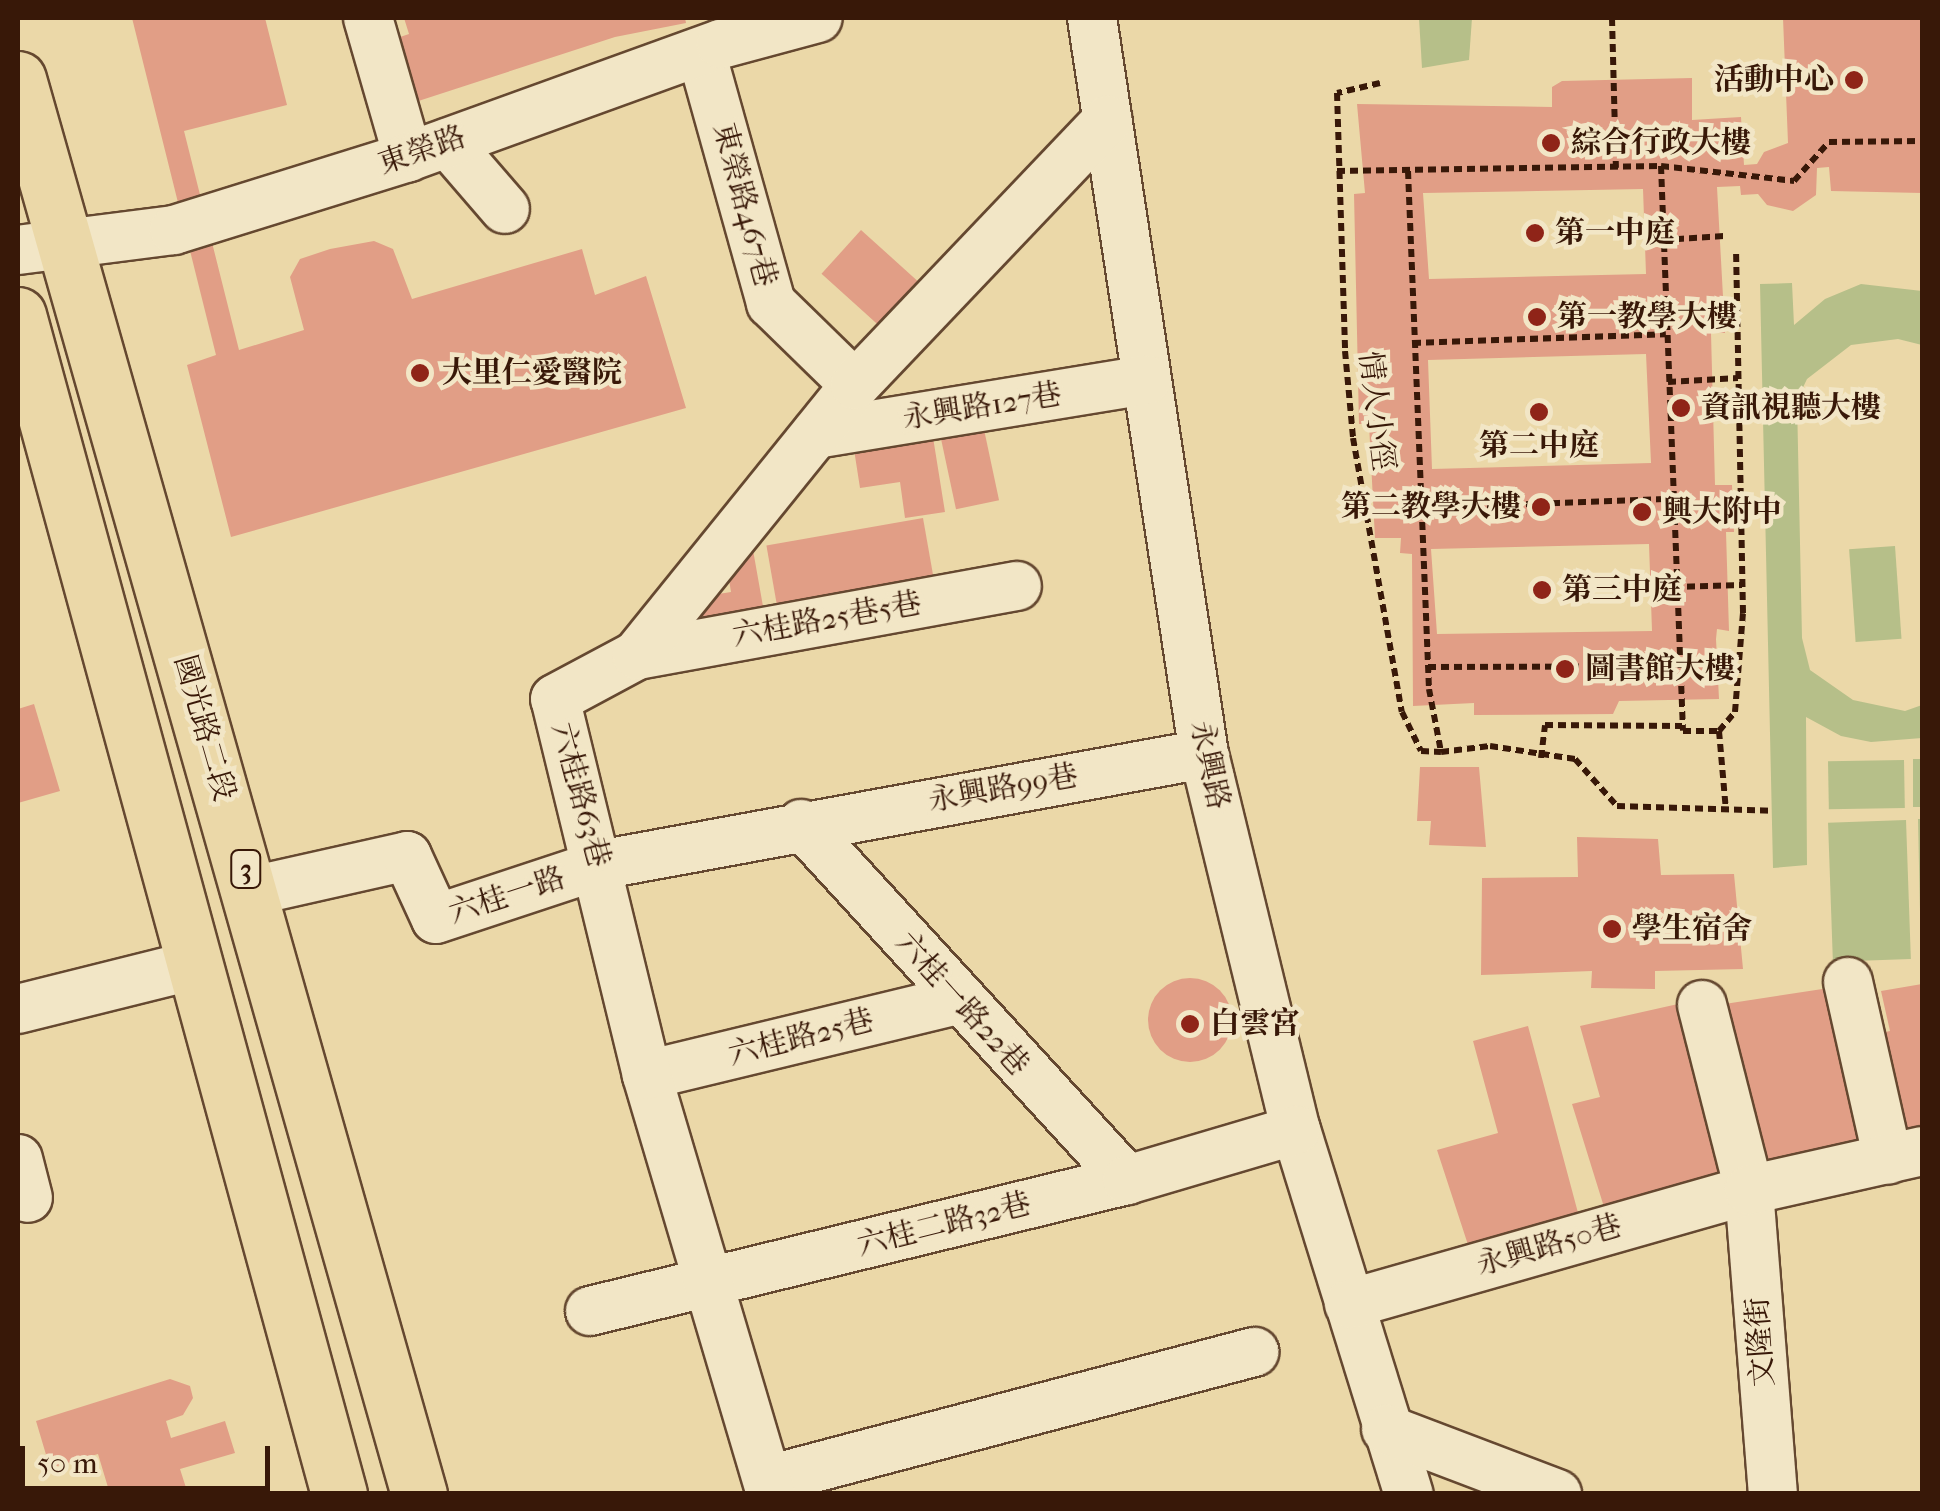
<!DOCTYPE html>
<html>
<head>
<meta charset="utf-8">
<style>
  body { margin:0 }
  #map { position:relative; width:1940px; height:1511px; overflow:hidden; background:#ebd8a8; font-family:"IM FELL French Canon","Noto Serif TC",serif }
  div>[style] { position:absolute }
  .green>* { inset:0; background:#b6bf89; transform-origin:0 0 }
  .building>* { inset:0; background:#e19e86; transform-origin:0 0 }
  .round { border-radius:50% }
  .path>* { height:6px; margin-top:-3px; transform-origin:0; background:repeating-linear-gradient(90deg,#381808 0 8px,transparent 0 13px) }
  .roads { filter:drop-shadow(2px 0 #654830) drop-shadow(-2px 0 #654830) drop-shadow(0 2px #654830) drop-shadow(0 -2px #654830) }
  .minor>* { height:48px; margin:-24px; padding:0 24px; transform-origin:24px; border-radius:24px; background:#f2e6c6 }
  .major>* { height:55px; margin:-27.5px; padding:0 27.5px; transform-origin:27.5px; border-radius:27.5px; background:#ebd8a8 }
  .dots>* { width:28px; height:28px; translate:-50% -50%; box-sizing:border-box; border:5px solid #f2e6c6; border-radius:50% }
  span { translate:-50% -50%; white-space:nowrap; text-align:center; line-height:1.15; -webkit-text-stroke:9px #f2e6c6; paint-order:stroke }
  .shield-label span { padding:2px 8px; background:#f2e6c6; border:2px solid; border-radius:8px; -webkit-text-stroke-width:0 }
  .shield-label { font-size:28px; color:#381808; font-weight:700 }
  .poi-label { font-size:30px; color:#381808; font-weight:700 }
  .right { translate:-100% -50%; text-align:right }
  .left { translate:0 -50%; text-align:left }
  .street-label { font-size:30px; color:#381808 }
  .frame { position:absolute; inset:0; border:20px solid #381808; pointer-events:none }
  .scale { position:absolute; left:20px; top:1446px; width:250px; height:45px; box-sizing:border-box; border:5px solid #381808; border-top:0; padding-left:12px; font-size:30px; line-height:35px; white-space:nowrap; color:#381808; -webkit-text-stroke:8px #f2e6c6; paint-order:stroke }
</style>
</head>
<body>
<div id="map">
  <div class="green">
    <div style="clip-path:polygon(1419px 18px,1472px 18px,1469px 60px,1422px 68px)"></div>
    <div style="clip-path:polygon(1792px 283px,1794px 325px,1825px 299px,1861px 284px,1922px 291px,1922px 345px,1898px 339px,1851px 345px,1807px 379px,1797px 400px,1802px 638px,1810px 670px,1853px 700px,1905px 711px,1922px 705px,1922px 738px,1871px 742px,1841px 736px,1806px 717px,1807px 865px,1773px 868px,1760px 284px)"></div>
    <div style="left:1895px;top:546px;width:93px;height:46px;rotate:86deg"></div>
    <div style="left:1913px;top:759px;width:9px;height:48px"></div>
    <div style="left:1904px;top:760px;width:48px;height:76px;rotate:89deg"></div>
    <div style="clip-path:polygon(1918px 819px,1922px 819px,1922px 959px,1921px 959px)"></div>
    <div style="left:1906px;top:820px;width:139px;height:78px;rotate:88deg"></div>
  </div>
  <div class="building">
    <div style="clip-path:polygon(132px 18px,265px 18px,287px 105px,184px 131px,239px 350px,304px 330px,290px 277px,300px 259px,330px 249px,374px 241px,393px 249px,412px 299px,582px 249px,595px 295px,646px 276px,686px 408px,231px 537px,187px 365px,216px 355px)"></div>
    <div style="clip-path:polygon(404px 18px,685px 18px,686px 23px,615px 37px,403px 106px,385px 42px,409px 34px)"></div>
    <div style="clip-path:polygon(evenodd,1783px 18px,1922px 18px,1922px 193px,1831px 191px,1829px 167px,1817px 168px,1816px 195px,1793px 211px,1767px 205px,1758px 194px,1741px 195px,1740px 186px,1717px 187px,1725px 333px,1711px 333px,1715px 485px,1732px 485px,1734px 532px,1726px 532px,1729px 631px,1717px 629px,1716px 639px,1719px 699px,1619px 701px,1613px 714px,1474px 715px,1474px 703px,1413px 706px,1412px 554px,1400px 553px,1401px 538px,1375px 538px,1369px 424px,1359px 424px,1354px 194px,1365px 193px,1357px 104px,1552px 107px,1552px 87px,1562px 81px,1692px 78px,1692px 120px,1741px 117px,1744px 165px,1757px 164px,1764px 152px,1788px 143px,1783px 18px,1643px 189px,1646px 274px,1429px 279px,1423px 193px,1643px 189px,1783px 18px,1646px 354px,1651px 463px,1432px 469px,1428px 360px,1646px 354px,1783px 18px,1649px 544px,1652px 631px,1437px 634px,1431px 549px,1649px 544px)"></div>
    <div style="left:861px;top:230px;width:91px;height:59px;rotate:42deg"></div>
    <div style="left:982px;top:420px;width:82px;height:44px;rotate:78deg"></div>
    <div style="clip-path:polygon(932px 431px,945px 512px,905px 518px,900px 482px,860px 488px,853px 443px)"></div>
    <div style="left:923px;top:518px;width:62px;height:159px;rotate:80deg"></div>
    <div style="clip-path:polygon(753px 550px,764px 612px,693px 632px,687px 599px,731px 592px,725px 555px)"></div>
    <div style="clip-path:polygon(34px 704px,60px 791px,18px 803px,18px 709px)"></div>
    <div style="clip-path:polygon(1420px 767px,1479px 767px,1486px 847px,1429px 845px,1431px 821px,1417px 821px)"></div>
    <div style="clip-path:polygon(1577px 837px,1658px 839px,1661px 875px,1734px 874px,1743px 969px,1655px 971px,1655px 989px,1591px 988px,1592px 971px,1481px 975px,1482px 878px,1578px 877px)"></div>
    <div class="round" style="left:1148px;top:978px;width:84px;height:84px"></div>
    <div style="clip-path:polygon(1922px 984px,1922px 1126px,1882px 1136px,1859px 1038px,1890px 1031px,1881px 991px)"></div>
    <div style="clip-path:polygon(1829px 988px,1865px 1140px,1765px 1165px,1705px 1007px)"></div>
    <div style="clip-path:polygon(1678px 1004px,1724px 1175px,1604px 1207px,1572px 1104px,1600px 1097px,1580px 1026px)"></div>
    <div style="clip-path:polygon(1528px 1026px,1581px 1224px,1471px 1254px,1437px 1150px,1498px 1133px,1473px 1041px)"></div>
    <div style="clip-path:polygon(170px 1379px,190px 1386px,193px 1398px,183px 1415px,166px 1421px,171px 1438px,225px 1421px,235px 1453px,180px 1469px,188px 1494px,110px 1494px,98px 1454px,50px 1468px,36px 1421px)"></div>
  </div>
  <div class="path">
    <div style="left:1612px;top:18px;width:150px;rotate:88.5deg"></div>
    <div style="left:1380px;top:83px;width:44px;rotate:166.9deg"></div>
    <div style="left:1337px;top:93px;width:258px;rotate:88.2deg"></div>
    <div style="left:1345px;top:351px;width:87px;rotate:84.7deg"></div>
    <div style="left:1353px;top:438px;width:278px;rotate:79.9deg"></div>
    <div style="left:1402px;top:712px;width:43px;rotate:64deg"></div>
    <div style="left:1421px;top:751px;width:20px;rotate:3deg"></div>
    <div style="left:1661px;top:166px;width:565px;rotate:87.77deg"></div>
    <div style="left:1683px;top:731px;width:36px"></div>
    <div style="left:1719px;top:731px;width:25px;rotate:-50deg"></div>
    <div style="left:1735px;top:712px;width:99px;rotate:-85.4deg"></div>
    <div style="left:1743px;top:613px;width:359px;rotate:-91.1deg"></div>
    <div style="left:1337px;top:171px;width:324px;rotate:-0.9deg"></div>
    <div style="left:1661px;top:166px;width:134px;rotate:6.4deg"></div>
    <div style="left:1794px;top:181px;width:52px;rotate:-48.1deg"></div>
    <div style="left:1829px;top:142px;width:93px;rotate:-0.6deg"></div>
    <div style="left:1408px;top:171px;width:518px;rotate:87.68deg"></div>
    <div style="left:1429px;top:689px;width:64px;rotate:79.2deg"></div>
    <div style="left:1441px;top:752px;width:49px;rotate:-7deg"></div>
    <div style="left:1490px;top:746px;width:86px;rotate:8.7deg"></div>
    <div style="left:1575px;top:759px;width:63px;rotate:48.2deg"></div>
    <div style="left:1617px;top:806px;width:155px;rotate:1.8deg"></div>
    <div style="left:1663px;top:240px;width:61px;rotate:-3.8deg"></div>
    <div style="left:1413px;top:343px;width:253px;rotate:-2deg"></div>
    <div style="left:1668px;top:382px;width:70px;rotate:-3.3deg"></div>
    <div style="left:1422px;top:508px;width:250px;rotate:-2.1deg"></div>
    <div style="left:1674px;top:587px;width:68px;rotate:-1.7deg"></div>
    <div style="left:1428px;top:667px;width:248px;rotate:-0.2deg"></div>
    <div style="left:1719px;top:731px;width:80px;rotate:85deg"></div>
    <div style="left:1541px;top:758px;width:33px;rotate:-83deg"></div>
    <div style="left:1545px;top:725px;width:137px;rotate:0.4deg"></div>
  </div>
  <div class="roads">
    <div class="minor">
      <div style="left:368px;top:18px;width:145px;rotate:73.9deg"></div>
      <div style="left:1092px;top:18px;width:744px;rotate:81.35deg"></div>
      <div style="left:1204px;top:754px;width:387px;rotate:76.3deg"></div>
      <div style="left:1296px;top:1130px;width:381px;rotate:72.8deg"></div>
      <div style="left:701px;top:52px;width:261px;rotate:74.4deg"></div>
      <div style="left:771px;top:303px;width:117px;rotate:44.3deg"></div>
      <div style="left:448px;top:143px;width:87px;rotate:49.2deg"></div>
      <div style="left:18px;top:250px;width:157px;rotate:-7.3deg"></div>
      <div style="left:174px;top:230px;width:245px;rotate:-17.3deg"></div>
      <div style="left:408px;top:157px;width:333px;rotate:-19.9deg"></div>
      <div style="left:721px;top:44px;width:100px;rotate:-15deg"></div>
      <div style="left:816px;top:434px;width:335px;rotate:-9.3deg"></div>
      <div style="left:637px;top:655px;width:386px;rotate:-10.3deg"></div>
      <div style="left:801px;top:824px;width:483px;rotate:47.5deg"></div>
      <div style="left:252px;top:891px;width:159px;rotate:-12.7deg"></div>
      <div style="left:407px;top:856px;width:69px;rotate:65.3deg"></div>
      <div style="left:436px;top:919px;width:172px;rotate:-18.3deg"></div>
      <div style="left:599px;top:865px;width:615px;rotate:-10.4deg"></div>
      <div style="left:1848px;top:982px;width:182px;rotate:77.3deg"></div>
      <div style="left:1702px;top:1005px;width:191px;rotate:75.7deg"></div>
      <div style="left:1749px;top:1190px;width:305px;rotate:85.5deg"></div>
      <div style="left:18px;top:1009px;width:181px;rotate:-14deg"></div>
      <div style="left:647px;top:1075px;width:318px;rotate:-13.6deg"></div>
      <div style="left:18px;top:1159px;width:40px;rotate:75.6deg"></div>
      <div style="left:1349px;top:1304px;width:416px;rotate:-15.9deg"></div>
      <div style="left:1749px;top:1190px;width:177px;rotate:-12.7deg"></div>
      <div style="left:590px;top:1311px;width:553px;rotate:-13.71deg"></div>
      <div style="left:1127px;top:1180px;width:176px;rotate:-16.5deg"></div>
      <div style="left:1386px;top:1429px;width:183px;rotate:20.8deg"></div>
      <div style="left:768px;top:1480px;width:503px;rotate:-14.76deg"></div>
      <div style="left:771px;top:1494px;width:437px;rotate:-106.5deg"></div>
      <div style="left:647px;top:1075px;width:387px;rotate:-103.7deg"></div>
      <div style="left:555px;top:699px;width:93px;rotate:-28.2deg"></div>
      <div style="left:637px;top:655px;width:347px;rotate:-51.1deg"></div>
      <div style="left:855px;top:385px;width:366px;rotate:-46.4deg"></div>
    </div>
    <div class="major">
      <div style="left:18px;top:79px;width:1471px;rotate:74.18deg"></div>
      <div style="left:18px;top:315px;width:1222px;rotate:74.77deg"></div>
    </div>
  </div>
  <div class="dots">
    <div style="left:1854px;top:80px;background:#8f2418"></div>
    <div style="left:1551px;top:143px;background:#8f2418"></div>
    <div style="left:1535px;top:233px;background:#8f2418"></div>
    <div style="left:1537px;top:317px;background:#8f2418"></div>
    <div style="left:420px;top:373px;background:#8f2418"></div>
    <div style="left:1681px;top:408px;background:#8f2418"></div>
    <div style="left:1539px;top:412px;background:#8f2418"></div>
    <div style="left:1541px;top:507px;background:#8f2418"></div>
    <div style="left:1642px;top:512px;background:#8f2418"></div>
    <div style="left:1542px;top:590px;background:#8f2418"></div>
    <div style="left:1565px;top:669px;background:#8f2418"></div>
    <div style="left:1612px;top:929px;background:#8f2418"></div>
    <div style="left:1190px;top:1024px;background:#8f2418"></div>
  </div>
  <div class="shield-label">
    <span style="left:246px;top:869px">3</span>
  </div>
  <div class="poi-label">
    <span class="right" style="left:1834px;top:80px">活動中心</span>
    <span class="left" style="left:1571px;top:143px">綜合行政大樓</span>
    <span class="left" style="left:1555px;top:233px">第一中庭</span>
    <span class="left" style="left:1557px;top:317px">第一教學大樓</span>
    <span class="left" style="left:442px;top:373px">大里仁愛醫院</span>
    <span class="left" style="left:1701px;top:408px">資訊視聽大樓</span>
    <span style="left:1539px;top:446px">第二中庭</span>
    <span class="right" style="left:1521px;top:507px">第二教學大樓</span>
    <span class="left" style="left:1662px;top:512px">興大附中</span>
    <span class="left" style="left:1562px;top:590px">第三中庭</span>
    <span class="left" style="left:1585px;top:669px">圖書館大樓</span>
    <span class="left" style="left:1632px;top:929px">學生宿舍</span>
    <span class="left" style="left:1210px;top:1024px">白雲宮</span>
  </div>
  <div class="street-label">
    <span style="left:422px;top:151px;rotate:-19deg">東榮路</span>
    <span style="left:744px;top:205px;rotate:75deg">東榮路467巷</span>
    <span style="left:982px;top:407px;rotate:-9deg">永興路127巷</span>
    <span style="left:1376px;top:411px;rotate:83deg">情人小徑</span>
    <span style="left:827px;top:620px;rotate:-10deg">六桂路25巷5巷</span>
    <span style="left:204px;top:728px;rotate:74deg">國光路二段</span>
    <span style="left:1209px;top:765px;rotate:78deg">永興路</span>
    <span style="left:1003px;top:789px;rotate:-10deg">永興路99巷</span>
    <span style="left:580px;top:795px;rotate:75deg">六桂路63巷</span>
    <span style="left:507px;top:896px;rotate:-18deg">六桂一路</span>
    <span style="left:962px;top:1004px;rotate:48deg">六桂一路22巷</span>
    <span style="left:801px;top:1038px;rotate:-14deg">六桂路25巷</span>
    <span style="left:944px;top:1225px;rotate:-14deg">六桂二路32巷</span>
    <span style="left:1549px;top:1246px;rotate:-16deg">永興路50巷</span>
    <span style="left:1761px;top:1342px;rotate:-94deg">文隆街</span>
  </div>
  <div class="frame"></div>
  <div class="scale">50 m</div>
</div>
</body>
</html>
